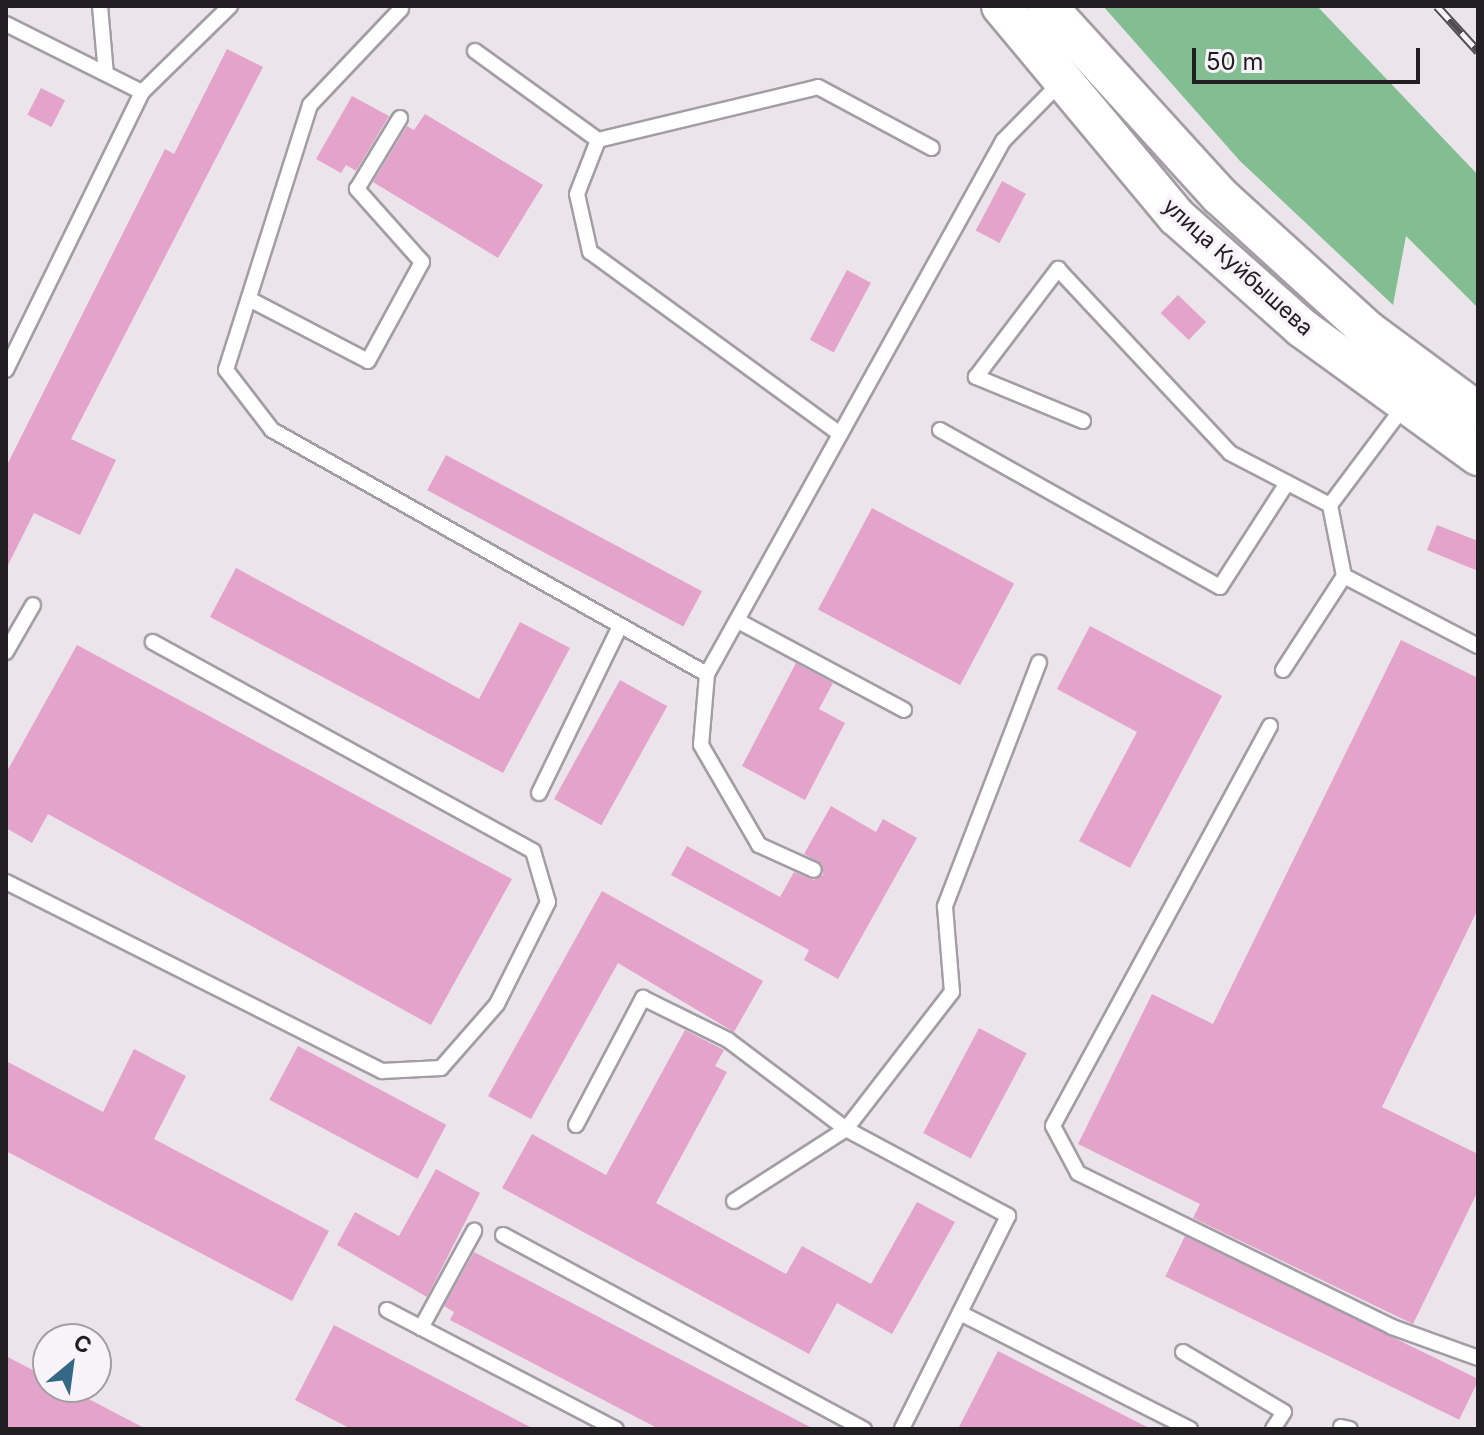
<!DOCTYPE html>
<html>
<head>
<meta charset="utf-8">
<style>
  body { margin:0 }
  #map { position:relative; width:1484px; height:1435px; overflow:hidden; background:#ebe5eb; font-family:Inter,sans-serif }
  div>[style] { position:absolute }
  .forest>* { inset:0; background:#82be91 }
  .building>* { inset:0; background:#e4a3ca; transform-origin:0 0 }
  .roads { filter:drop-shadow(2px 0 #a39da4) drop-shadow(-2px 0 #a39da4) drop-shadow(0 2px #a39da4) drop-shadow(0 -2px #a39da4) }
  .lane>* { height:14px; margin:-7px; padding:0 7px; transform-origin:7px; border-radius:7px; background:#fff }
  .secondary>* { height:38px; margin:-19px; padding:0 19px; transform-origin:19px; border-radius:19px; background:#fff }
  .rail>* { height:9px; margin-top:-4.5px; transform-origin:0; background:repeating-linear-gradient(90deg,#f8f2f9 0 18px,#514e52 0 36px); box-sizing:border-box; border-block:2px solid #514e52 }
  span { translate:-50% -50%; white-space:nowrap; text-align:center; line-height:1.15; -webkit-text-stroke:7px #f8f2f9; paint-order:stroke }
  .street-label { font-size:22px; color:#211f22 }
  .frame { position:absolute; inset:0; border:8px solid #211f22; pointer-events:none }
  .north { position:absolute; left:32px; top:1323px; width:80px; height:80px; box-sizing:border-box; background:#f8f2f9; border:2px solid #a29ea3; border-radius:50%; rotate:29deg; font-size:22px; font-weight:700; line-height:32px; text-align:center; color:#211f22 }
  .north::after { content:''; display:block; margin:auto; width:28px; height:36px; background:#346885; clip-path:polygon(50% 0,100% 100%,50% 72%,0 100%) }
  .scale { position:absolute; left:1192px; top:48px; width:228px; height:36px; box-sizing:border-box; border:4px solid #211f22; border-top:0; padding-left:10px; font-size:24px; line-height:28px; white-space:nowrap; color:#211f22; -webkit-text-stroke:6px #f8f2f9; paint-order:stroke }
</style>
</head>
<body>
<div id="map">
  <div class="forest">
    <div style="clip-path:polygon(1103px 6px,1317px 6px,1478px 175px,1478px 308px,1406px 236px,1393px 305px,1240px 161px)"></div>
  </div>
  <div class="building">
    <div style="clip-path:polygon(227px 49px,263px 67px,71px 439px,116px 460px,80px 535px,34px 513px,6px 569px,6px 467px,165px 149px,174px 154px)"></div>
    <div style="left:41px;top:88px;width:27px;height:30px;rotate:27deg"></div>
    <div style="clip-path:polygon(352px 96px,389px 116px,356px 171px,346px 165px,341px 173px,316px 159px)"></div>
    <div style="clip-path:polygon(425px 114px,543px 185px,498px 258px,373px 182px,407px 126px,414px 130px)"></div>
    <div style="left:1002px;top:181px;width:27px;height:56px;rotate:28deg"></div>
    <div style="left:847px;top:270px;width:27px;height:79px;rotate:28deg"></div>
    <div style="left:1178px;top:295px;width:39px;height:25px;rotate:44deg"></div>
    <div style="left:446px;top:455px;width:290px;height:40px;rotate:28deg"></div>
    <div style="left:872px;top:508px;width:161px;height:115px;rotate:28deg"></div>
    <div style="clip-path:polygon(1437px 525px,1478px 541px,1478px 571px,1427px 550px)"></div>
    <div style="clip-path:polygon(236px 568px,479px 699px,520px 622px,570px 648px,503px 773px,210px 617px)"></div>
    <div style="clip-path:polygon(1090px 626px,1222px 696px,1130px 868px,1079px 841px,1137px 732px,1057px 689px)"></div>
    <div style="clip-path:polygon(1401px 640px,1478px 678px,1478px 909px,1382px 1107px,1478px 1154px,1478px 1191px,1413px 1324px,1193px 1218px,1200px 1204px,1078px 1144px,1152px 994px,1213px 1024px)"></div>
    <div style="clip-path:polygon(77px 645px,512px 879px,431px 1025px,48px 814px,32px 843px,6px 828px,6px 773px)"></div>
    <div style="clip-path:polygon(796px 663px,833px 683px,819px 709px,845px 723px,805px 800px,742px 766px)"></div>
    <div style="left:620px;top:680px;width:54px;height:136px;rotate:29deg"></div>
    <div style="clip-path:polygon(831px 806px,876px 832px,883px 819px,917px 838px,838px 979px,804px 960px,809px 950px,671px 875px,687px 846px,780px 897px,794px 872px,814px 880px,823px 875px,822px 864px,804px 854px)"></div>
    <div style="clip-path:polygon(602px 891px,763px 981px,734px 1032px,618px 963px,531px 1119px,488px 1096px)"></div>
    <div style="left:979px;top:1028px;width:54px;height:119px;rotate:28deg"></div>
    <div style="clip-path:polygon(685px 1030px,724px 1050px,715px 1066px,727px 1072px,656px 1203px,786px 1274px,802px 1246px,871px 1284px,917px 1202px,955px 1222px,892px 1334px,837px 1303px,809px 1354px,502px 1188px,532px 1134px,606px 1175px)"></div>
    <div style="left:298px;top:1046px;width:168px;height:61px;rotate:28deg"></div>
    <div style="clip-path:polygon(134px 1049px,186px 1076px,154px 1139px,329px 1231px,292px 1301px,6px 1151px,6px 1061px,103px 1112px)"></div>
    <div style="clip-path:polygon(436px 1169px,480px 1193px,427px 1297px,337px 1245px,355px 1212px,399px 1236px)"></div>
    <div style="left:1185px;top:1236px;width:327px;height:45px;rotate:26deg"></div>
    <div style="clip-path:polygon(474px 1252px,814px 1429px,659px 1429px,450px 1320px,454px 1312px,444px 1306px)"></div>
    <div style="clip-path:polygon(334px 1325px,534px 1429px,351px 1429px,295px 1400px)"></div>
    <div style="clip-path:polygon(998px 1351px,1151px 1429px,958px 1429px)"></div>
    <div style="clip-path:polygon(6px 1356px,48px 1378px,48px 1387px,66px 1387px,146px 1429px,6px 1429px)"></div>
  </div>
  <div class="roads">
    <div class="lane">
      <div style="left:100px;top:6px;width:68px;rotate:85deg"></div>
      <div style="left:401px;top:9px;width:132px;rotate:133.5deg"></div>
      <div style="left:310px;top:105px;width:278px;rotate:107.6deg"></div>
      <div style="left:226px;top:370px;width:76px;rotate:52.5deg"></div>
      <div style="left:272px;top:430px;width:499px;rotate:29.3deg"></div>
      <div style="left:707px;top:674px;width:610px;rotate:-60.95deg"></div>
      <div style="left:1003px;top:141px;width:86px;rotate:-45.5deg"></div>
      <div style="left:6px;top:24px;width:152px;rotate:26.6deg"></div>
      <div style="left:475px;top:51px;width:152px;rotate:35.9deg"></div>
      <div style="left:249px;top:299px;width:134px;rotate:27.5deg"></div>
      <div style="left:368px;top:361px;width:113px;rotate:-61.4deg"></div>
      <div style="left:422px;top:262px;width:98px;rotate:-131.7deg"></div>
      <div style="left:357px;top:189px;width:83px;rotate:-58.8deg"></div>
      <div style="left:6px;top:370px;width:309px;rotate:-63.9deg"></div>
      <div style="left:142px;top:92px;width:123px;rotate:-44.3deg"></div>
      <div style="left:1083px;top:421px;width:116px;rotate:-157.6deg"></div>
      <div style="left:976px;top:377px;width:136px;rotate:-52.8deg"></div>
      <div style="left:1058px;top:269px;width:252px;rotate:46.9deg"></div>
      <div style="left:1230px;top:453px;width:113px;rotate:27.5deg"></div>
      <div style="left:940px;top:430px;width:321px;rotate:29.3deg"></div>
      <div style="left:1220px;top:587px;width:124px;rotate:-57.2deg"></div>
      <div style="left:840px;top:434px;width:309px;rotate:-143.9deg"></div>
      <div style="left:590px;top:252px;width:59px;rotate:-102.6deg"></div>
      <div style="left:577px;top:194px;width:58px;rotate:-68.7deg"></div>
      <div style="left:598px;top:140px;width:226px;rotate:-13.5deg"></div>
      <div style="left:818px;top:87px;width:129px;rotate:28.2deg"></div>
      <div style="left:1344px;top:576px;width:151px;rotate:27.6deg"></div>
      <div style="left:740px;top:622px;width:186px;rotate:28.2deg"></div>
      <div style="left:6px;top:652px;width:54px;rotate:-60.1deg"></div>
      <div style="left:1283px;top:670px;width:112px;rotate:-57deg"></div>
      <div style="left:1344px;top:576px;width:72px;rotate:-101.2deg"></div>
      <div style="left:1330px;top:505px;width:124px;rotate:-53.2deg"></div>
      <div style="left:707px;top:674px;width:71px;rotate:94.8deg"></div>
      <div style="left:701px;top:745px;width:116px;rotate:59.9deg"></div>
      <div style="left:759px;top:845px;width:60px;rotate:24.4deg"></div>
      <div style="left:1270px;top:726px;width:455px;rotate:118.5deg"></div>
      <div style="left:1053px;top:1126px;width:53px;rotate:62deg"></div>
      <div style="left:1078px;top:1173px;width:350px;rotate:26.1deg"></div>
      <div style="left:1392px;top:1327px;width:91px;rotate:19.8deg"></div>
      <div style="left:539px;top:793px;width:181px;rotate:-64.1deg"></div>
      <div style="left:6px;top:882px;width:421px;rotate:26.7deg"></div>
      <div style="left:382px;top:1071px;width:59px;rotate:-2.9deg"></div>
      <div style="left:441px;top:1068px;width:85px;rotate:-48.8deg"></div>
      <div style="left:497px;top:1004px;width:114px;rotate:-63.4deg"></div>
      <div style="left:548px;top:902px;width:53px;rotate:-106.4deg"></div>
      <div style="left:533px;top:851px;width:434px;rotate:-151.2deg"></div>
      <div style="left:576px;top:1125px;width:144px;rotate:-62.2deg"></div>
      <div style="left:643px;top:998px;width:95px;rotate:26.3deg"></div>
      <div style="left:728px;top:1040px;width:148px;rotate:37deg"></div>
      <div style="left:846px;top:1129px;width:184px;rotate:28.2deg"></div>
      <div style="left:1008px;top:1216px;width:238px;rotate:116.5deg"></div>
      <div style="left:734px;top:1201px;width:133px;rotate:-32.7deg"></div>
      <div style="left:846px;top:1129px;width:173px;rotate:-52.3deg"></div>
      <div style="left:952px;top:992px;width:86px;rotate:-94.7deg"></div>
      <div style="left:945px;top:906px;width:261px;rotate:-68.9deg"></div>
      <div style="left:503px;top:1235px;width:410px;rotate:28.3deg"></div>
      <div style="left:387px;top:1310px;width:258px;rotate:27.5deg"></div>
      <div style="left:960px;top:1313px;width:258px;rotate:26.8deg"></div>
      <div style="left:421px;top:1328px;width:111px;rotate:-61.3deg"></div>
      <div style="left:1183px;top:1352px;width:117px;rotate:30.7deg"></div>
      <div style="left:1284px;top:1412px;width:20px;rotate:123deg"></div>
      <div style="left:1341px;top:1427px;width:9px;rotate:13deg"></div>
    </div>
    <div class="secondary">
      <div style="left:1001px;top:6px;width:275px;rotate:50.2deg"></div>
      <div style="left:1177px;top:217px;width:167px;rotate:41.6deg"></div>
      <div style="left:1302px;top:328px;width:218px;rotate:36deg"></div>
      <div style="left:1047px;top:6px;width:257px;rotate:47.7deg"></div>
      <div style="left:1220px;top:196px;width:197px;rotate:42.3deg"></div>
      <div style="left:1366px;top:329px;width:139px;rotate:36.5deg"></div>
    </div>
  </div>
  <div class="rail">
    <div style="left:1437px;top:6px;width:61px;rotate:47.7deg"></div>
  </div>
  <div class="street-label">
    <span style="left:1238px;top:267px;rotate:42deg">улица Куйбышева</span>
  </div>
  <div class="frame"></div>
  <div class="north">С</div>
  <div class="scale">50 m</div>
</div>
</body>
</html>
